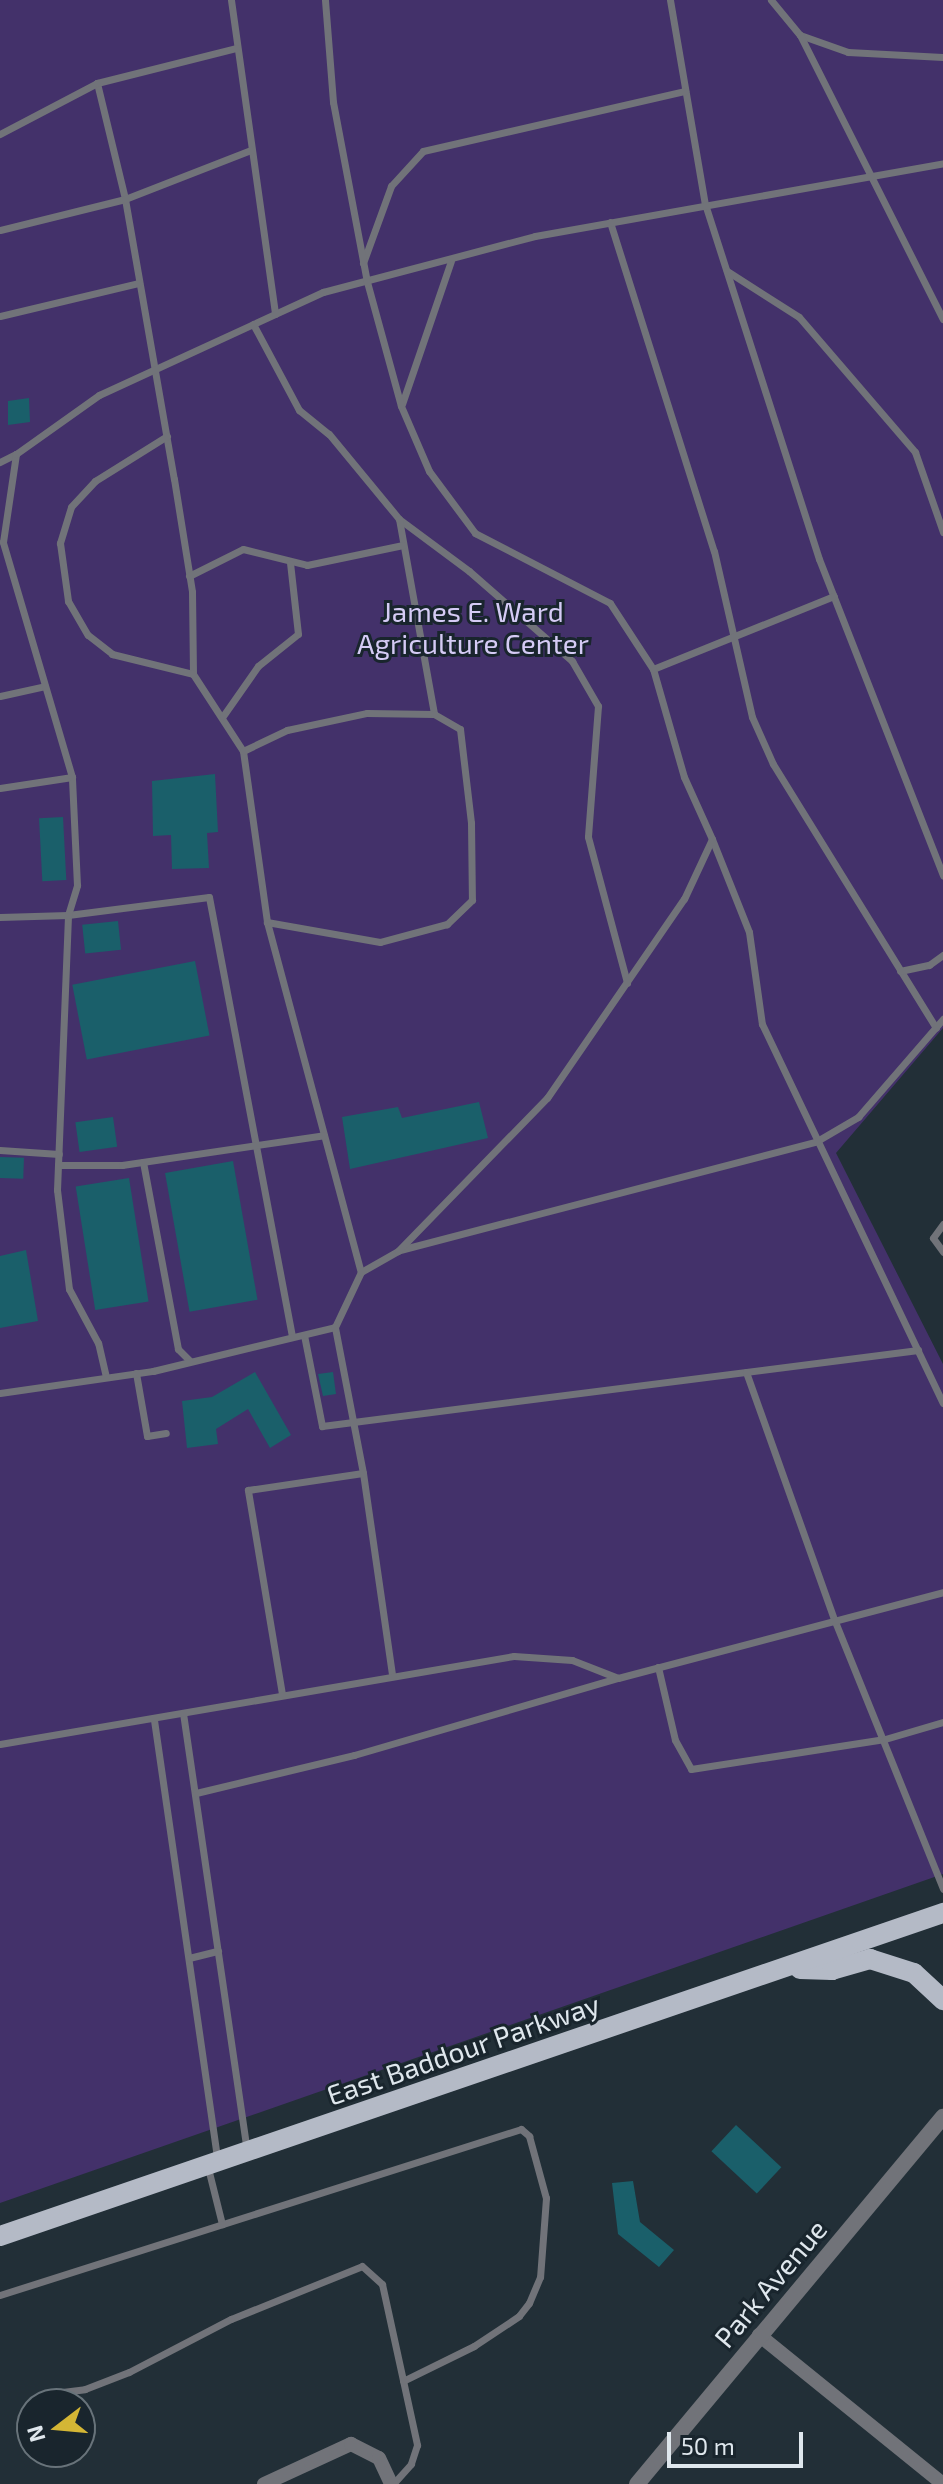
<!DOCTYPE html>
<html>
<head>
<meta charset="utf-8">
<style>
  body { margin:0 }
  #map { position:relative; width:943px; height:2484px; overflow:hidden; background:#222f37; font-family:"Exo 2",sans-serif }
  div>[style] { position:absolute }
  .green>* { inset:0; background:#43316a }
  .building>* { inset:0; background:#1a5f6a; transform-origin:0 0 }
  .service>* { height:7px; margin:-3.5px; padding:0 3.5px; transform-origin:3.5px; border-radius:3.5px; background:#717379 }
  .minor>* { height:14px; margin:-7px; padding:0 7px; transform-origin:7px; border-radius:7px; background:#717379 }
  .tertiary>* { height:16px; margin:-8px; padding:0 8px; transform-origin:8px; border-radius:8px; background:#717379 }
  .primary>* { height:20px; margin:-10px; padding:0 10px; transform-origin:10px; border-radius:10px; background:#b4bac6 }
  span { translate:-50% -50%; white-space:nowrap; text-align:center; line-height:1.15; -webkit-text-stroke:6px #19252d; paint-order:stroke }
  .park-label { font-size:28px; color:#d5cbf5 }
  .street-label { font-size:28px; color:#dfe7ed }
  .north { position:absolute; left:16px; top:2388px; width:80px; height:80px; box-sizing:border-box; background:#19252d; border:2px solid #68737a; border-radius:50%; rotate:254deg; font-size:22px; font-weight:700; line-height:32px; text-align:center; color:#dfe7ed }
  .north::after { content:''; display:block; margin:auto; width:28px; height:36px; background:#d4b635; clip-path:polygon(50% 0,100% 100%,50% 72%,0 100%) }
  .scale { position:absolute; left:667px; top:2432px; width:136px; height:36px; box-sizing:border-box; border:4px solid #dfe7ed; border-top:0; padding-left:10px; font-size:24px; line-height:28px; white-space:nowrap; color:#dfe7ed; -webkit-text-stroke:6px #19252d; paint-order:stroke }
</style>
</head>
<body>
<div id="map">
  <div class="green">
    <div style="clip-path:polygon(0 0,943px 0,943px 1028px,836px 1153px,943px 1364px,943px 1874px,0 2203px)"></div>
  </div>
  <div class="building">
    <div style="clip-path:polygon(29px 398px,30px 422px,8px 425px,8px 401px)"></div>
    <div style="clip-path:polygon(215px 774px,218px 832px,207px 833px,209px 868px,172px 869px,171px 835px,153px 836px,152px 781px)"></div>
    <div style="left:63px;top:817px;width:63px;height:24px;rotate:87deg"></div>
    <div style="left:118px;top:921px;width:29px;height:36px;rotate:84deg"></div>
    <div style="left:195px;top:961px;width:76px;height:125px;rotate:79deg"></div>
    <div style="clip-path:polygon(479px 1102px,488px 1138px,350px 1169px,342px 1117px,398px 1107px,402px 1118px)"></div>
    <div style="left:113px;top:1117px;width:30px;height:38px;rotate:82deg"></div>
    <div style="left:0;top:1157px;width:24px;height:21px;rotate:2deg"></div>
    <div style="left:233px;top:1161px;width:141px;height:69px;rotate:80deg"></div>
    <div style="left:129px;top:1178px;width:125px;height:54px;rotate:81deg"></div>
    <div style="clip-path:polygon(26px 1250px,38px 1321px,0 1328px,0 1256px)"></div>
    <div style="clip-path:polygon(255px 1372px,291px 1435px,270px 1448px,248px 1409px,216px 1429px,218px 1444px,187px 1448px,182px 1401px,212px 1397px)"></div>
    <div style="clip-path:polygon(333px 1372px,336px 1394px,323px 1396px,318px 1374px)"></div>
    <div style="left:736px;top:2125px;width:62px;height:36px;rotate:43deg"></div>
    <div style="clip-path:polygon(633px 2181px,640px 2222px,674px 2250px,659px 2267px,618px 2234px,612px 2183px)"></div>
  </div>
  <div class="service">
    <div style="left:231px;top:0;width:317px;rotate:82deg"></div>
    <div style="left:670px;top:0;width:207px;rotate:80.3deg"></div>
    <div style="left:705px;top:204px;width:373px;rotate:72.2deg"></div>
    <div style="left:819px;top:559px;width:340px;rotate:68.6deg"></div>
    <div style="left:771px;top:0;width:45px;rotate:50.4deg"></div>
    <div style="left:800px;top:35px;width:51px;rotate:19.5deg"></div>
    <div style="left:848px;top:52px;width:95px;rotate:3deg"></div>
    <div style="left:800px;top:35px;width:318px;rotate:63.3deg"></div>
    <div style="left:97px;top:83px;width:119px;rotate:76.4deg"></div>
    <div style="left:125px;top:199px;width:284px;rotate:80.1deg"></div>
    <div style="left:174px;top:479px;width:114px;rotate:80.9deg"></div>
    <div style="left:192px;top:592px;width:82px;rotate:89.3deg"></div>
    <div style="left:193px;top:674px;width:92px;rotate:57deg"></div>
    <div style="left:243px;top:751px;width:173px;rotate:82deg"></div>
    <div style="left:267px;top:922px;width:362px;rotate:75deg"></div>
    <div style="left:0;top:134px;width:110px;rotate:-27.7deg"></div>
    <div style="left:97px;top:83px;width:143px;rotate:-14.1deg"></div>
    <div style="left:610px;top:222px;width:345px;rotate:72.5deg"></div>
    <div style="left:714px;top:551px;width:170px;rotate:77.1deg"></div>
    <div style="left:752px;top:717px;width:51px;rotate:65.9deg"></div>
    <div style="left:773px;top:764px;width:310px;rotate:58.3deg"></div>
    <div style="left:0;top:230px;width:129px;rotate:-13.9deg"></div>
    <div style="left:125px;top:199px;width:135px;rotate:-21.3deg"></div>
    <div style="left:363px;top:263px;width:82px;rotate:-70deg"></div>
    <div style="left:391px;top:186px;width:47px;rotate:-47.6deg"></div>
    <div style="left:423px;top:151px;width:269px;rotate:-12.9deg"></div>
    <div style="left:727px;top:271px;width:85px;rotate:32.6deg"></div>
    <div style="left:799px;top:317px;width:178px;rotate:49.3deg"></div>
    <div style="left:915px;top:452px;width:85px;rotate:70.7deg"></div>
    <div style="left:0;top:316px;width:143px;rotate:-13.4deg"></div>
    <div style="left:253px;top:324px;width:98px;rotate:61.9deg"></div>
    <div style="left:299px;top:410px;width:38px;rotate:39deg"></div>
    <div style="left:329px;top:434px;width:110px;rotate:50.5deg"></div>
    <div style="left:399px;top:519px;width:87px;rotate:36.6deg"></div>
    <div style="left:469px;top:571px;width:137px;rotate:41.1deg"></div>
    <div style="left:572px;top:661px;width:52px;rotate:60deg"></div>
    <div style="left:598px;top:706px;width:131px;rotate:94.4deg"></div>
    <div style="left:588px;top:837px;width:151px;rotate:75deg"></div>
    <div style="left:402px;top:404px;width:151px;rotate:-71.1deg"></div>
    <div style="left:167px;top:436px;width:85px;rotate:148deg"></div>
    <div style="left:95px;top:481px;width:35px;rotate:133deg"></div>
    <div style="left:71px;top:507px;width:38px;rotate:107deg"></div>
    <div style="left:60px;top:543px;width:59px;rotate:82.1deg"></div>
    <div style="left:68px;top:601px;width:39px;rotate:60deg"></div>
    <div style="left:88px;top:635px;width:31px;rotate:38deg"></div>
    <div style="left:112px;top:654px;width:83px;rotate:13.9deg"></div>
    <div style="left:0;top:462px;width:18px;rotate:-27deg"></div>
    <div style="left:399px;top:519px;width:198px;rotate:79.8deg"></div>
    <div style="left:189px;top:576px;width:60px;rotate:-26.6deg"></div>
    <div style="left:243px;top:549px;width:66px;rotate:14deg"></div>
    <div style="left:307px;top:565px;width:98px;rotate:-11.8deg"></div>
    <div style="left:653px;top:669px;width:195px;rotate:-22deg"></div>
    <div style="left:0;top:696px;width:46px;rotate:-12.5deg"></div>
    <div style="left:223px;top:716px;width:61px;rotate:-55deg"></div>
    <div style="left:258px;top:666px;width:51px;rotate:-38.7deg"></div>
    <div style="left:298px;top:634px;width:71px;rotate:-96.4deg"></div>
    <div style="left:243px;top:751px;width:49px;rotate:-25.5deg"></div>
    <div style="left:287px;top:730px;width:82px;rotate:-12deg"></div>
    <div style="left:367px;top:713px;width:67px;rotate:0.9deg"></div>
    <div style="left:434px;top:714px;width:30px;rotate:30deg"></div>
    <div style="left:460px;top:729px;width:95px;rotate:83.3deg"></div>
    <div style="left:471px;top:823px;width:77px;rotate:89.3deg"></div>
    <div style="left:472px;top:900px;width:35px;rotate:136deg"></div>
    <div style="left:447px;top:924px;width:69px;rotate:165deg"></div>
    <div style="left:380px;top:942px;width:115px;rotate:-170deg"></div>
    <div style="left:0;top:788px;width:73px;rotate:-8.7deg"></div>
    <div style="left:712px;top:839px;width:100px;rotate:68.3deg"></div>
    <div style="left:749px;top:932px;width:93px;rotate:82deg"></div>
    <div style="left:762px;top:1024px;width:420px;rotate:64.5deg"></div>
    <div style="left:0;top:917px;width:68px;rotate:-1.7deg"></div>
    <div style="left:68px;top:915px;width:142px;rotate:-7.3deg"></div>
    <div style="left:209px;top:897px;width:447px;rotate:79.3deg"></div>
    <div style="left:900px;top:971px;width:30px;rotate:-12deg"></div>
    <div style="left:929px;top:965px;width:17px;rotate:-36deg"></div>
    <div style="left:0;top:1150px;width:59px;rotate:3.9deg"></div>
    <div style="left:143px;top:1162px;width:190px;rotate:79.4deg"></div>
    <div style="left:178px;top:1349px;width:17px;rotate:45deg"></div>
    <div style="left:58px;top:1165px;width:64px"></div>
    <div style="left:122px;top:1165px;width:204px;rotate:-8.4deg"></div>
    <div style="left:943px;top:1224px;width:17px;rotate:126deg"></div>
    <div style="left:933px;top:1238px;width:17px;rotate:54deg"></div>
    <div style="left:400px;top:1250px;width:431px;rotate:-14.6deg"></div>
    <div style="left:817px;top:1141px;width:48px;rotate:-30.3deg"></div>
    <div style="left:858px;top:1117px;width:130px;rotate:-49.1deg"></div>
    <div style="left:304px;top:1335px;width:93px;rotate:78.8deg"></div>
    <div style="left:322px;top:1426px;width:601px;rotate:-7.27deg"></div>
    <div style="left:746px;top:1372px;width:262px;rotate:70.4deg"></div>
    <div style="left:834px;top:1619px;width:291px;rotate:68deg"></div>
    <div style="left:136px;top:1373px;width:64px;rotate:80.1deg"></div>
    <div style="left:147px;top:1436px;width:19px;rotate:-9deg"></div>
    <div style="left:106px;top:1377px;width:35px;rotate:-103deg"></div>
    <div style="left:98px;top:1343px;width:61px;rotate:-118.2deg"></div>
    <div style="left:69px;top:1289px;width:100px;rotate:-96.9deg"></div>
    <div style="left:57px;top:1190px;width:275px;rotate:-87.7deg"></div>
    <div style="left:68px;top:915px;width:31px;rotate:-73deg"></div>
    <div style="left:77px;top:885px;width:108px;rotate:-92.7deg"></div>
    <div style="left:72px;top:777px;width:245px;rotate:-106.4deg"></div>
    <div style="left:3px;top:542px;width:89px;rotate:-81.6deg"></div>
    <div style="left:16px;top:454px;width:102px;rotate:-35.4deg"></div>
    <div style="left:99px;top:395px;width:247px;rotate:-24.7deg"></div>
    <div style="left:323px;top:292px;width:219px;rotate:-14.8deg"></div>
    <div style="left:535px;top:236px;width:414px;rotate:-10.1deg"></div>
    <div style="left:0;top:1393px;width:155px;rotate:-8.2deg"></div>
    <div style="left:153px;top:1371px;width:187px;rotate:-13.6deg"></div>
    <div style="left:335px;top:1327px;width:61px;rotate:-64.7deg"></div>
    <div style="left:361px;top:1272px;width:43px;rotate:-29.6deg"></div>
    <div style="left:398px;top:1251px;width:214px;rotate:-45.8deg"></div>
    <div style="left:547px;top:1098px;width:242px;rotate:-55.5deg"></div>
    <div style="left:684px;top:899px;width:66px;rotate:-65deg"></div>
    <div style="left:712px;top:839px;width:68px;rotate:-114.3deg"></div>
    <div style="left:684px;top:777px;width:112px;rotate:-106deg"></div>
    <div style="left:653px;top:669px;width:79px;rotate:-123.1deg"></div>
    <div style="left:610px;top:603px;width:152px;rotate:-152.6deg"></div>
    <div style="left:475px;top:533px;width:77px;rotate:-126.6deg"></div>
    <div style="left:429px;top:471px;width:71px;rotate:-113.3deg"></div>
    <div style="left:401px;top:406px;width:129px;rotate:-105.3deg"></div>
    <div style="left:367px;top:282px;width:183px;rotate:-100.7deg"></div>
    <div style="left:333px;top:102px;width:102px;rotate:-94.5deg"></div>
    <div style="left:363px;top:1473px;width:204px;rotate:81.8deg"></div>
    <div style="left:658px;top:1667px;width:75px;rotate:76.9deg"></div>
    <div style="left:675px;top:1740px;width:33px;rotate:61deg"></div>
    <div style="left:691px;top:1769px;width:196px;rotate:-8.8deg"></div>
    <div style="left:885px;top:1739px;width:60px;rotate:-16.3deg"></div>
    <div style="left:282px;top:1694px;width:207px;rotate:-99.5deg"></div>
    <div style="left:248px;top:1490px;width:116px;rotate:-8.4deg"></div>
    <div style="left:363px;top:1473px;width:149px;rotate:-100.9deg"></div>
    <div style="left:183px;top:1713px;width:443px;rotate:81.7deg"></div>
    <div style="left:154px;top:1720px;width:442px;rotate:81.8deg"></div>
    <div style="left:0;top:1744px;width:521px;rotate:-9.72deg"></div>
    <div style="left:514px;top:1656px;width:58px;rotate:3.9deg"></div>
    <div style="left:572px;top:1660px;width:49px;rotate:21.4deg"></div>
    <div style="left:618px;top:1678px;width:336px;rotate:-14.8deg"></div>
    <div style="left:196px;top:1793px;width:163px;rotate:-13.5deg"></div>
    <div style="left:354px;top:1755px;width:275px;rotate:-16.3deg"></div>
    <div style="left:189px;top:1958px;width:30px;rotate:-14deg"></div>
    <div style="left:208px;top:2168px;width:58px;rotate:76deg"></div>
    <div style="left:0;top:2295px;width:547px;rotate:-17.67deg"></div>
    <div style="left:521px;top:2129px;width:11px;rotate:41deg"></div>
    <div style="left:529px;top:2136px;width:64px;rotate:74.7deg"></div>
    <div style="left:546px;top:2198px;width:79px;rotate:94.3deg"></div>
    <div style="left:540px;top:2277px;width:28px;rotate:113deg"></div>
    <div style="left:529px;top:2303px;width:16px;rotate:128deg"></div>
    <div style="left:519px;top:2316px;width:54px;rotate:146.3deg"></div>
    <div style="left:474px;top:2346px;width:79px;rotate:153.8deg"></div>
    <div style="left:46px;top:2394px;width:39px;rotate:-7deg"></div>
    <div style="left:85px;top:2389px;width:47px;rotate:-21.1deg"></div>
    <div style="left:129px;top:2372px;width:115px;rotate:-27.5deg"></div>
    <div style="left:231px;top:2319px;width:141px;rotate:-22deg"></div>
    <div style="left:362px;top:2266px;width:27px;rotate:42deg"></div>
    <div style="left:382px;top:2284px;width:165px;rotate:77.7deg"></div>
    <div style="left:417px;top:2445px;width:20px;rotate:108deg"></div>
    <div style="left:411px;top:2464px;width:27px;rotate:132deg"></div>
  </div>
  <div class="minor">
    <div style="left:759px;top:2335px;width:237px;rotate:39deg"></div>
    <div style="left:264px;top:2484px;width:96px;rotate:-24.7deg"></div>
    <div style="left:351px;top:2444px;width:31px;rotate:27deg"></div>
    <div style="left:379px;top:2458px;width:29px;rotate:65deg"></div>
  </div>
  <div class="tertiary">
    <div style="left:637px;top:2484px;width:478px;rotate:-50.2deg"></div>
  </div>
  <div class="primary">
    <div style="left:800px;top:1969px;width:32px;rotate:2deg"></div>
    <div style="left:832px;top:1970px;width:40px;rotate:-16deg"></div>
    <div style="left:870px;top:1959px;width:46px;rotate:17.7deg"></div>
    <div style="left:914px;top:1973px;width:40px;rotate:43deg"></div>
    <div style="left:0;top:2236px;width:997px;rotate:-18.91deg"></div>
  </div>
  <div class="park-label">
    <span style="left:473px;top:627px">James E. Ward<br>Agriculture Center</span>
  </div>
  <div class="street-label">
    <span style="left:463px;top:2049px;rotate:-19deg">East Baddour Parkway</span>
    <span style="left:770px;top:2283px;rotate:-50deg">Park Avenue</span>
  </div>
  <div class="north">N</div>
  <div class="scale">50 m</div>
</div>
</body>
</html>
